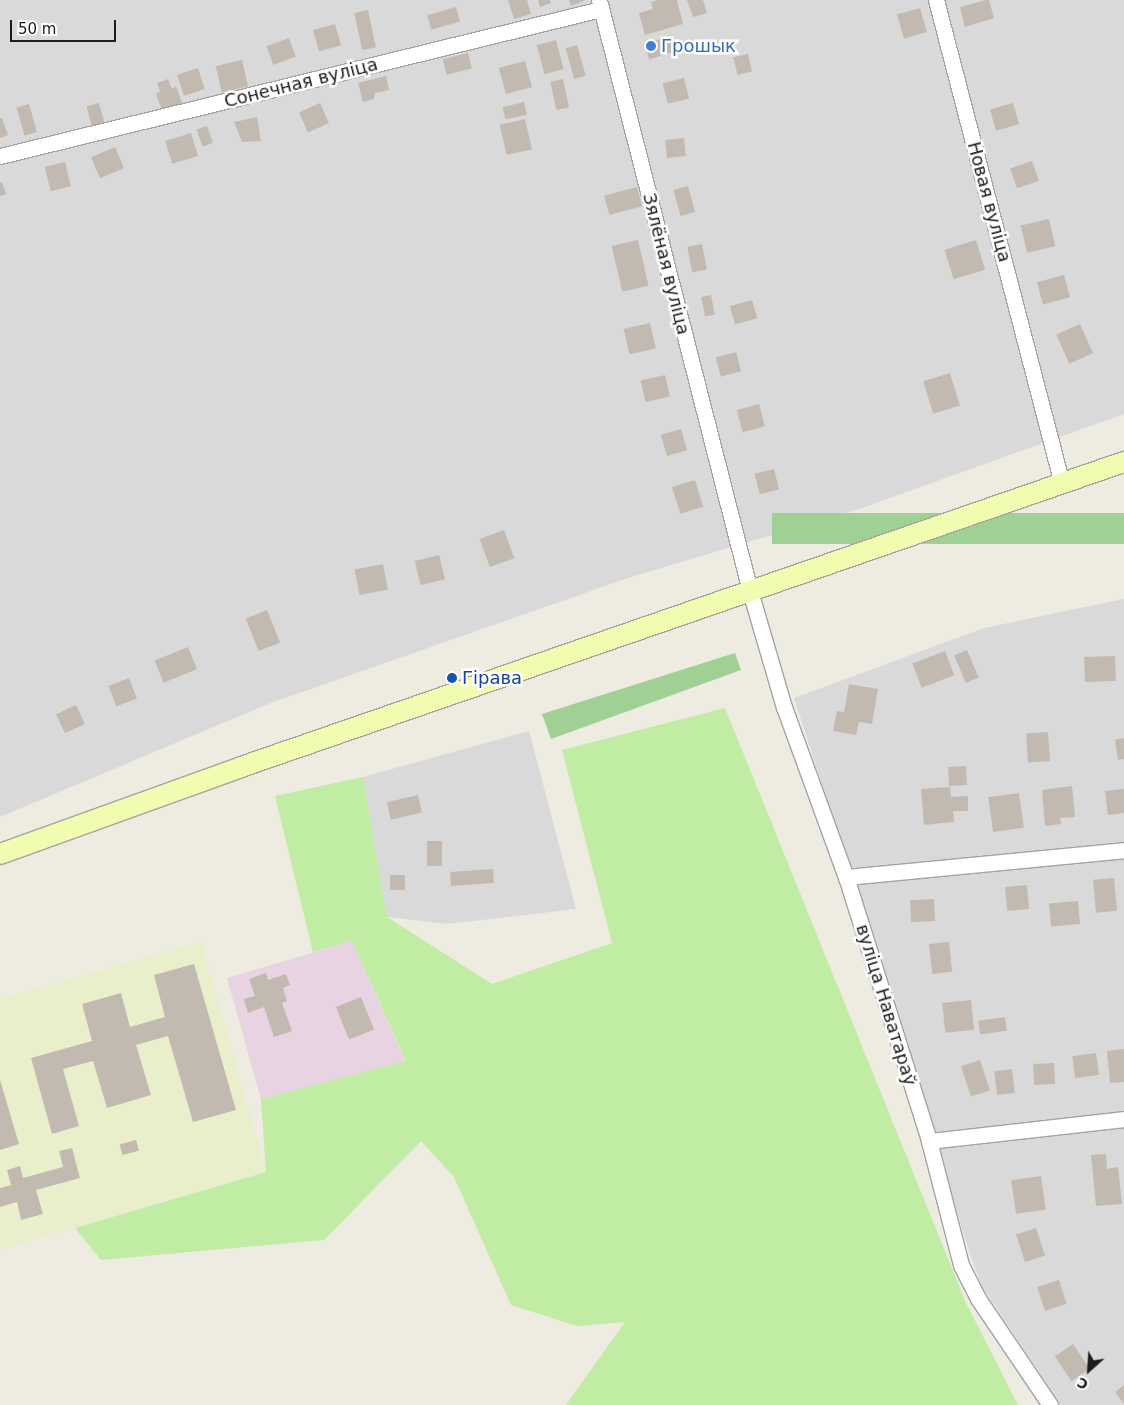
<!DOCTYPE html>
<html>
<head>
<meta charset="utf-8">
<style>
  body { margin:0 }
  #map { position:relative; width:1124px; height:1405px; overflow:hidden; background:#eeebe1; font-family:"DejaVu Sans",sans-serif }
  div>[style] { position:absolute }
  .residential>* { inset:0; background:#dad9d9 }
  .industrial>* { inset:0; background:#e8d3e2 }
  .farmland>* { inset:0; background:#e9efcb }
  .grass>* { inset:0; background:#c0eca4 }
  .forest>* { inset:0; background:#a0d094; transform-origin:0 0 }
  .building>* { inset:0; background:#c2bab1; transform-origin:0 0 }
  .roads { filter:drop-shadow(1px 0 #a3a3a3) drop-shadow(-1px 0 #a3a3a3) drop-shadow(0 1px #a3a3a3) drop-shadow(0 -1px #a3a3a3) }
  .street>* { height:15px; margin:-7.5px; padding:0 7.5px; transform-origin:7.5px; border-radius:7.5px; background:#fff }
  .secondary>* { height:20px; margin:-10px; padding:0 10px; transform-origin:10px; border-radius:10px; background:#f1fcb1 }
  .dots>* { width:14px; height:14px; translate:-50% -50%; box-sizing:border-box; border:2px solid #fff; border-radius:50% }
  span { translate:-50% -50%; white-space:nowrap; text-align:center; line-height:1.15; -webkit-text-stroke:5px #fff; paint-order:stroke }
  .shop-label { font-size:18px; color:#366cbe }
  .left { translate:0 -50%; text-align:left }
  .street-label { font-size:18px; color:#1c1c1c }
  .transit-label { font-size:18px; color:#164399 }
  .north { position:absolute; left:1064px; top:1345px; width:50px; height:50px; -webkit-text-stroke:4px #fff; paint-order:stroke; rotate:206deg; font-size:14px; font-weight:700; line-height:20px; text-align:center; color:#1c1c1c }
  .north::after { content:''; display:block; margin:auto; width:18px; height:22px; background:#1c1c1c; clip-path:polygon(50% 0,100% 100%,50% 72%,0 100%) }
  .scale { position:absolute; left:10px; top:20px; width:106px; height:22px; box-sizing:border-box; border:2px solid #1c1c1c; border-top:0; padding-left:6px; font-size:15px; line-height:18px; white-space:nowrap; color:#1c1c1c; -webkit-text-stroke:4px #fff; paint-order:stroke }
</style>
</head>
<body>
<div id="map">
  <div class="residential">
    <div style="clip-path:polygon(0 0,1124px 0,1124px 414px,862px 508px,628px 578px,268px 704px,0 817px)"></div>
    <div style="clip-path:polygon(1124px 599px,1124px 1405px,1061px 1405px,982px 1286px,971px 1257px,874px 944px,794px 698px,984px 628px)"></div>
    <div style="clip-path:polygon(529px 731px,576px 909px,447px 924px,387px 917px,363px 777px)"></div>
  </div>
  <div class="industrial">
    <div style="clip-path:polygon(352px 941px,406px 1062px,261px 1099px,227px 978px)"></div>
  </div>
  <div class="farmland">
    <div style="clip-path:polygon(201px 942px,266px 1172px,0 1249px,0 999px)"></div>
  </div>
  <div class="grass">
    <div style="clip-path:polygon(725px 708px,966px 1303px,1018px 1405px,566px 1405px,625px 1322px,577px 1326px,511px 1305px,454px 1177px,421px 1141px,324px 1240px,101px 1260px,75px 1228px,266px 1172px,261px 1099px,406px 1061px,352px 941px,313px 952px,275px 796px,363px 777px,387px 917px,492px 984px,612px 943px,562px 750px)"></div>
  </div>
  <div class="forest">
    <div style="left:1124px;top:513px;width:31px;height:352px;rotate:90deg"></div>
    <div style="clip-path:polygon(735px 653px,741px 670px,551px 739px,542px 714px)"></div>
  </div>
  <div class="building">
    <div style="clip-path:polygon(508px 0,527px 0,531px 14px,514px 19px)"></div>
    <div style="clip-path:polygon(538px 0,550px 0,551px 3px,540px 7px)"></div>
    <div style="clip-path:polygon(569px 0,586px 0,571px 6px)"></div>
    <div style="clip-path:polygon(658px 0,677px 0,683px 24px,645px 35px,639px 13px,653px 9px,651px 2px)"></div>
    <div style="clip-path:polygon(687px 0,703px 0,707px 13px,693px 17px)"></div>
    <div style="clip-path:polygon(986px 0,989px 0,994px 18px,965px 27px,960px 7px)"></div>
    <div style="left:456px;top:7px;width:15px;height:30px;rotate:74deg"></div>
    <div style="left:920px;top:8px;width:25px;height:24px;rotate:74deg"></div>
    <div style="left:368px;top:10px;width:38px;height:14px;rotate:78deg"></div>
    <div style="left:335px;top:24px;width:22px;height:23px;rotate:74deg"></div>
    <div style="left:670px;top:36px;width:16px;height:27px;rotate:72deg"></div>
    <div style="left:289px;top:38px;width:20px;height:24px;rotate:70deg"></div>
    <div style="left:556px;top:40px;width:30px;height:20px;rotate:75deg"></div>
    <div style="left:577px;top:45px;width:32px;height:12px;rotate:74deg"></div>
    <div style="left:468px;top:53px;width:16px;height:26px;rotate:76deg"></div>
    <div style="left:748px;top:54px;width:18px;height:15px;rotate:77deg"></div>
    <div style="left:242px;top:60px;width:27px;height:27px;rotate:77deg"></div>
    <div style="left:525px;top:61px;width:27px;height:27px;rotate:75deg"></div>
    <div style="left:198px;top:68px;width:22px;height:22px;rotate:72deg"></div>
    <div style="clip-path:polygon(386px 76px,389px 90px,375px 93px,374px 99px,363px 102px,358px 83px)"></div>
    <div style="left:684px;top:78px;width:21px;height:22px;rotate:76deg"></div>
    <div style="clip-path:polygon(168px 79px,172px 89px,176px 86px,182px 103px,162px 110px,156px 94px,160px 92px,157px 83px)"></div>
    <div style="left:563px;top:79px;width:29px;height:13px;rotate:78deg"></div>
    <div style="left:524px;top:102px;width:13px;height:22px;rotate:77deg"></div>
    <div style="left:99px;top:103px;width:20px;height:13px;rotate:75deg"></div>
    <div style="left:320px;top:103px;width:22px;height:23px;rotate:66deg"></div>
    <div style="left:1013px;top:103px;width:22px;height:24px;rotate:74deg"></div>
    <div style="left:29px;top:104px;width:29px;height:13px;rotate:74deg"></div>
    <div style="clip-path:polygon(257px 117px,261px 141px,242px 142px,234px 122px)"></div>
    <div style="clip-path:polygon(0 118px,2px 118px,8px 135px,0 138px)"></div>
    <div style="left:525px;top:119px;width:31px;height:26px;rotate:77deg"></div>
    <div style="left:207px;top:126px;width:18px;height:11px;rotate:71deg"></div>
    <div style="left:191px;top:133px;width:24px;height:27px;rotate:73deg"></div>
    <div style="left:684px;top:138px;width:18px;height:19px;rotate:84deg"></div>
    <div style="left:115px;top:147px;width:23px;height:26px;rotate:67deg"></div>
    <div style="left:1032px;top:161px;width:21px;height:23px;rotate:71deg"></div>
    <div style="left:65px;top:162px;width:25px;height:21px;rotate:76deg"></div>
    <div style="clip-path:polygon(2px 182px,6px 194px,0 196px,0 183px)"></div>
    <div style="left:688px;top:186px;width:27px;height:15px;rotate:75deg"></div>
    <div style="left:637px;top:187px;width:20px;height:34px;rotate:75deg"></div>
    <div style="left:1049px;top:219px;width:28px;height:29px;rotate:77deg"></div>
    <div style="left:638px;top:240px;width:47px;height:27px;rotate:77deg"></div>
    <div style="left:976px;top:240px;width:31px;height:33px;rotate:73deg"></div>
    <div style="left:702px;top:244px;width:26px;height:15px;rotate:79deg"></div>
    <div style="left:1064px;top:275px;width:23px;height:28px;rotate:75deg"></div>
    <div style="left:711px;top:295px;width:20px;height:10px;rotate:79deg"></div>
    <div style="left:752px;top:300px;width:19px;height:23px;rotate:74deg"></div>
    <div style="left:650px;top:323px;width:26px;height:27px;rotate:77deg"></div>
    <div style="left:1080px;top:324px;width:32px;height:26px;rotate:66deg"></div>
    <div style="left:736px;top:352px;width:20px;height:21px;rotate:75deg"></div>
    <div style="left:950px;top:373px;width:34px;height:28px;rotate:73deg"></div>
    <div style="left:665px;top:375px;width:22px;height:25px;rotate:77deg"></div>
    <div style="left:759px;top:404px;width:23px;height:23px;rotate:75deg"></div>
    <div style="left:681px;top:429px;width:22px;height:21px;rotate:74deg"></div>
    <div style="left:774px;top:469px;width:21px;height:20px;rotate:76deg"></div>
    <div style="left:695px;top:480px;width:28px;height:24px;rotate:73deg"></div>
    <div style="left:504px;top:530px;width:30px;height:26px;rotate:70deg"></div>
    <div style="left:439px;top:555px;width:25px;height:25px;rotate:76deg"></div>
    <div style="left:383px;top:564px;width:26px;height:29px;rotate:79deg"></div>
    <div style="left:267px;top:610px;width:35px;height:23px;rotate:68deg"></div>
    <div style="left:188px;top:647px;width:24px;height:36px;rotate:68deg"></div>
    <div style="left:967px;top:650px;width:30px;height:14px;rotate:67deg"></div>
    <div style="left:945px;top:651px;width:26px;height:35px;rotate:69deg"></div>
    <div style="left:1115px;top:656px;width:25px;height:31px;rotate:88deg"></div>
    <div style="left:129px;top:678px;width:22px;height:22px;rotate:69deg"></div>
    <div style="clip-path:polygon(849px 684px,878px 689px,872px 724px,859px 722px,856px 735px,833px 731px,837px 711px,844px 712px)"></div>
    <div style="left:76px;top:705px;width:21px;height:22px;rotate:65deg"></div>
    <div style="left:1048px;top:732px;width:29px;height:22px;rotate:86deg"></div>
    <div style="clip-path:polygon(1124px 738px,1124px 759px,1118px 760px,1115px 740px)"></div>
    <div style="left:966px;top:766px;width:19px;height:18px;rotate:87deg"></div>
    <div style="clip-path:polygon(1072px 786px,1075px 817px,1060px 818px,1061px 824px,1045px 826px,1042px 790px)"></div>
    <div style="clip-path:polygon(950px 787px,951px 797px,968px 796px,968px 811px,953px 811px,954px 822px,924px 825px,921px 789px)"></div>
    <div style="clip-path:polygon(1124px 789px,1124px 813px,1108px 815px,1105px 791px)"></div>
    <div style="left:1019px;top:793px;width:35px;height:31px;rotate:82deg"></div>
    <div style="left:418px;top:795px;width:18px;height:32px;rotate:77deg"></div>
    <div style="left:427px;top:841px;width:15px;height:25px"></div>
    <div style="left:493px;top:869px;width:14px;height:43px;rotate:86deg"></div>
    <div style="left:390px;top:875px;width:15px;height:15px"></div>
    <div style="left:1114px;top:878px;width:33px;height:21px;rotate:85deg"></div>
    <div style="left:1027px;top:885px;width:24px;height:22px;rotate:85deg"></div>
    <div style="left:934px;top:899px;width:22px;height:24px;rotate:87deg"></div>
    <div style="left:1078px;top:901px;width:23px;height:29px;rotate:85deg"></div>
    <div style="left:949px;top:942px;width:30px;height:20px;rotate:84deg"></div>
    <div style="clip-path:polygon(194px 964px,236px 1110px,193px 1122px,168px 1036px,136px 1045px,151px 1095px,107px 1108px,93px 1061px,63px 1069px,79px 1126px,52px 1134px,31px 1058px,92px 1041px,82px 1004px,121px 993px,130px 1027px,165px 1017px,154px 975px)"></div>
    <div style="clip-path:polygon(266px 973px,268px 980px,286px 974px,290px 985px,283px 988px,287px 1001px,282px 1003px,292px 1031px,274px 1037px,264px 1007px,248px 1013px,244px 999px,255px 996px,249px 979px)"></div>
    <div style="left:361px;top:997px;width:35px;height:27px;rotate:68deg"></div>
    <div style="left:971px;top:1000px;width:30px;height:29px;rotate:84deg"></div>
    <div style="left:1005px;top:1017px;width:14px;height:27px;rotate:82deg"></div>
    <div style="clip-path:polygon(1124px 1049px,1124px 1082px,1110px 1083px,1107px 1051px)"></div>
    <div style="left:1096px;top:1053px;width:22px;height:24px;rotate:82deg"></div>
    <div style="left:980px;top:1060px;width:32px;height:20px;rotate:72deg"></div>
    <div style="left:1054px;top:1063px;width:21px;height:21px;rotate:87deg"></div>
    <div style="left:1012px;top:1069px;width:24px;height:18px;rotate:83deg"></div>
    <div style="clip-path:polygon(0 1080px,19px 1144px,0 1150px)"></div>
    <div style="left:136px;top:1140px;width:11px;height:17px;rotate:75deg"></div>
    <div style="clip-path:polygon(72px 1148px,80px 1178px,36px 1190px,43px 1214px,21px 1220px,17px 1202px,0 1207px,0 1188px,11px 1185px,7px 1170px,20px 1166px,23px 1178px,63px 1167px,59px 1151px)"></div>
    <div style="clip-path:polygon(1106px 1154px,1107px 1169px,1118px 1167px,1122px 1204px,1096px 1206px,1091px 1155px)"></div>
    <div style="left:1041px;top:1176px;width:34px;height:30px;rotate:82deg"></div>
    <div style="left:1036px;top:1228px;width:29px;height:21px;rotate:72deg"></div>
    <div style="left:1059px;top:1280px;width:25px;height:23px;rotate:72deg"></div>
    <div style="left:1073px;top:1344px;width:30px;height:22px;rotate:56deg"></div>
    <div style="clip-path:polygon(1124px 1385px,1124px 1404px,1115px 1392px)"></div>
  </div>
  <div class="roads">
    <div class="street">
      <div style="left:599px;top:0;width:610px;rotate:75.67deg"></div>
      <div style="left:750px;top:591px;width:121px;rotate:73.7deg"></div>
      <div style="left:784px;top:707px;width:181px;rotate:70deg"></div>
      <div style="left:846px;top:877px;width:277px;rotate:72.5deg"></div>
      <div style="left:929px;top:1141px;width:128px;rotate:75.5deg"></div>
      <div style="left:961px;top:1265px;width:39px;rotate:63deg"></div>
      <div style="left:979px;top:1300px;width:127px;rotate:55.9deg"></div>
      <div style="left:936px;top:0;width:500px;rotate:75.41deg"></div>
      <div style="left:0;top:156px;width:619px;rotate:-13.74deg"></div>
      <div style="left:846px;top:877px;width:279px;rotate:-5.5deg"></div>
      <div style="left:929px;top:1141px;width:196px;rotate:-6.4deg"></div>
    </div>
    <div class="secondary">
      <div style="left:0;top:854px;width:256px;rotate:-19.8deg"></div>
      <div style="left:241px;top:767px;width:934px;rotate:-19.06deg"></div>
    </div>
  </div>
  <div class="dots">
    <div style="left:651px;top:46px;background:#3f7fe0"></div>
    <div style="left:452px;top:678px;background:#1a4fb4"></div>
  </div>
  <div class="shop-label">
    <span class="left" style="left:661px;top:46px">Грошык</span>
  </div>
  <div class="street-label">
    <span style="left:301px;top:83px;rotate:-14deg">Сонечная вуліца</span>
    <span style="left:989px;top:202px;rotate:75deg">Новая вуліца</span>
    <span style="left:666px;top:264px;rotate:76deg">Зялёная вуліца</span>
    <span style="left:886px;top:1005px;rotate:73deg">вуліца Наватараў</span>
  </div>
  <div class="transit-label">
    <span class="left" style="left:462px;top:678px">Гірава</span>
  </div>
  <div class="north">С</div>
  <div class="scale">50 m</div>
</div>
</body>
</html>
